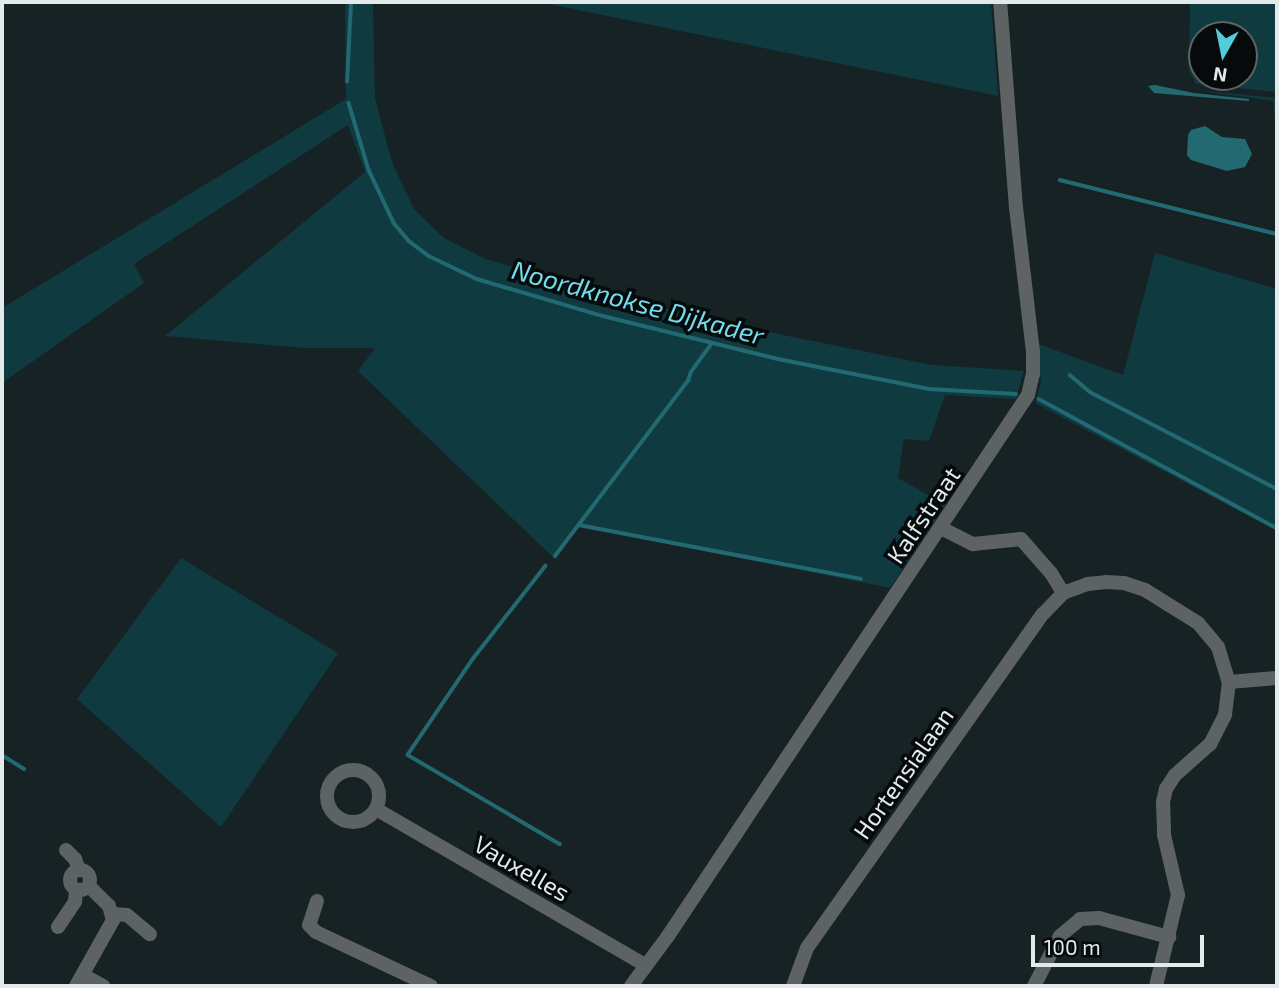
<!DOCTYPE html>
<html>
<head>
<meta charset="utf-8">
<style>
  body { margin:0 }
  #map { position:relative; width:1279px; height:988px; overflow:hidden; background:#162224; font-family:"Exo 2",sans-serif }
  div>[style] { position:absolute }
  .green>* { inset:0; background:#0f3a40 }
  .water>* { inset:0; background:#226972 }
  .stream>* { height:3.5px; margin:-1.75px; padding:0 1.75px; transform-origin:1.75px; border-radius:1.75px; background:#226972 }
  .minor>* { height:14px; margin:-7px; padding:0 7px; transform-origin:7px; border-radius:7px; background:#5d6363 }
  .minor>.ring { margin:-7px; padding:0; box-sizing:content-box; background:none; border:14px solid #5d6363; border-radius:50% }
  span { translate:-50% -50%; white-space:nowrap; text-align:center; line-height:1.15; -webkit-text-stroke:7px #060a0b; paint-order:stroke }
  .street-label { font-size:24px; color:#e2eaeb }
  .water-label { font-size:26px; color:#73dcec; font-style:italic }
  .frame { position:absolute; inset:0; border:4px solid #e2eaeb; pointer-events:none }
  .north { position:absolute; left:1188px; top:21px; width:70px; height:70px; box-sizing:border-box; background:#060a0b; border:2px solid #5e6465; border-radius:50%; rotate:189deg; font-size:19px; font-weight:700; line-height:28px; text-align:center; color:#e2eaeb }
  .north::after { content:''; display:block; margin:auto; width:24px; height:32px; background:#53cbdb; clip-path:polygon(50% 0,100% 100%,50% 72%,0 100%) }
  .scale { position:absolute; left:1031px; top:935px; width:173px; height:32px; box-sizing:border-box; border:4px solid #e2eaeb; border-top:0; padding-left:9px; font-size:21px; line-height:24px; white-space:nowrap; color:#e2eaeb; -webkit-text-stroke:5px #060a0b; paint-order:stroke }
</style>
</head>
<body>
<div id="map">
  <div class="green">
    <div style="clip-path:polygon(345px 2px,373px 2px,375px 98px,392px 162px,414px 209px,444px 238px,486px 259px,608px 295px,783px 335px,932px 365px,1024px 371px,1016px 399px,945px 395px,929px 441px,904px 439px,898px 478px,946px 505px,890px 588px,579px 526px,556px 560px,358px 371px,375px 348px,305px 348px,165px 336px,365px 172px,348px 125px,134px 264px,144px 283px,2px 383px,2px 308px,346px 99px)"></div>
    <div style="clip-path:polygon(539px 2px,991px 2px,998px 96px)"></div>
    <div style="clip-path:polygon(evenodd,1190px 2px,1277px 2px,1277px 92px,1196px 84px,1189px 70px,1190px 2px,1244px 35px,1244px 77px,1202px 77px,1202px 35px,1244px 35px)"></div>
    <div style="clip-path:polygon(1195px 90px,1277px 98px,1277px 134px,1273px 101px)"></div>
    <div style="clip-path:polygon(1155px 253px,1277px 289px,1277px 531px,1035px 403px,1041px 382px,1036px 343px,1123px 375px)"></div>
    <div style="clip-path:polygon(181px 558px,338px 653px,221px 827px,77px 699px)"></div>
  </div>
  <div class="water">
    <div style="clip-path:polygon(1155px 85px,1194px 93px,1249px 99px,1249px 101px,1154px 93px,1148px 86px)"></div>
    <div style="clip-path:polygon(1205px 126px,1222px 137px,1245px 139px,1252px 154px,1245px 167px,1227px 171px,1191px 160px,1187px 155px,1188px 135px,1191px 130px)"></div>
  </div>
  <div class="stream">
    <div style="left:347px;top:82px;width:80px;rotate:-87.1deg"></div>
    <div style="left:349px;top:103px;width:70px;rotate:73.4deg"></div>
    <div style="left:369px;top:170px;width:59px;rotate:64.7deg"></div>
    <div style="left:394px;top:223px;width:23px;rotate:50deg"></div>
    <div style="left:409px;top:241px;width:25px;rotate:37deg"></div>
    <div style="left:429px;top:256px;width:53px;rotate:25.6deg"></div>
    <div style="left:477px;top:279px;width:131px;rotate:16.4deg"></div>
    <div style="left:603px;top:316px;width:180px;rotate:13.8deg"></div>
    <div style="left:778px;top:359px;width:154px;rotate:11.2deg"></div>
    <div style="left:929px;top:389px;width:87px;rotate:3.3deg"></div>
    <div style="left:1060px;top:180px;width:224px;rotate:14deg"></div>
    <div style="left:1070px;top:375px;width:26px;rotate:40deg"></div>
    <div style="left:1090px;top:392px;width:211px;rotate:27.4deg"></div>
    <div style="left:1039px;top:399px;width:271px;rotate:28.5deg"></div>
    <div style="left:579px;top:525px;width:287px;rotate:10.8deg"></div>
    <div style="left:555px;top:556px;width:220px;rotate:-52.8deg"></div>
    <div style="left:688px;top:381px;width:9px;rotate:-72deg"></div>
    <div style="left:691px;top:372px;width:34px;rotate:-54deg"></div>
    <div style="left:546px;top:566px;width:117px;rotate:128deg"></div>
    <div style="left:474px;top:658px;width:117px;rotate:124.2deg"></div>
    <div style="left:408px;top:755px;width:176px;rotate:30.4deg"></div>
    <div style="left:2px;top:755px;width:26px;rotate:32deg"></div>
  </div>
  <div class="minor">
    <div style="left:941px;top:528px;width:36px;rotate:27deg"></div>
    <div style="left:973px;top:544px;width:48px;rotate:-5.9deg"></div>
    <div style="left:1021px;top:539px;width:45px;rotate:48.6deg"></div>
    <div style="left:1051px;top:573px;width:23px;rotate:59deg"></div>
    <div style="left:1063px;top:593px;width:27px;rotate:-20deg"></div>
    <div style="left:1088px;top:584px;width:18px;rotate:-6deg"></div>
    <div style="left:1106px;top:582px;width:18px;rotate:3deg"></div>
    <div style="left:1124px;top:583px;width:22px;rotate:18deg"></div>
    <div style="left:1145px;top:590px;width:62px;rotate:31.9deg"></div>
    <div style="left:1198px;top:623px;width:31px;rotate:50deg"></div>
    <div style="left:1218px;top:647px;width:37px;rotate:73deg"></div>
    <div style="left:1229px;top:682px;width:33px;rotate:97deg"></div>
    <div style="left:1225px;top:715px;width:33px;rotate:117deg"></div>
    <div style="left:1210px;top:744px;width:47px;rotate:138.5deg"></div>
    <div style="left:1175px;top:775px;width:17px;rotate:123deg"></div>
    <div style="left:1166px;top:789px;width:13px;rotate:103deg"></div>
    <div style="left:1163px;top:802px;width:33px;rotate:88deg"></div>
    <div style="left:1164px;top:835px;width:62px;rotate:76.9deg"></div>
    <div style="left:1178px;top:895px;width:94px;rotate:103.6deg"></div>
    <div style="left:1229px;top:682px;width:48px;rotate:-4.8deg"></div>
    <div class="ring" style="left:327px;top:770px;width:38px;height:38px"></div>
    <div style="left:376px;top:809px;width:311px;rotate:30.1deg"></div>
    <div style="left:66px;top:850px;width:13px;rotate:45deg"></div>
    <div style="left:75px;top:859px;width:12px;rotate:70deg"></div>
    <div class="ring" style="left:70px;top:870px;width:6px;height:6px"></div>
    <div style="left:317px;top:901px;width:25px;rotate:108deg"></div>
    <div style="left:309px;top:925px;width:10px;rotate:45deg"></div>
    <div style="left:316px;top:932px;width:127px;rotate:25.2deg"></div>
    <div style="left:113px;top:914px;width:14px;rotate:4deg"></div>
    <div style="left:127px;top:915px;width:30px;rotate:40deg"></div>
    <div style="left:58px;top:927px;width:30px;rotate:-56deg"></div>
    <div style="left:75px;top:902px;width:12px;rotate:-85deg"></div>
    <div style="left:85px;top:976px;width:21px;rotate:29deg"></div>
    <div style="left:76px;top:986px;width:76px;rotate:-60.7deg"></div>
    <div style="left:113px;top:920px;width:15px;rotate:-106deg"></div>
    <div style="left:109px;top:906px;width:28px;rotate:-135deg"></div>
    <div style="left:631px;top:986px;width:62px;rotate:-53.5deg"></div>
    <div style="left:668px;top:936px;width:650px;rotate:-56.36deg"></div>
    <div style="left:1028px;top:395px;width:22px;rotate:-77deg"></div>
    <div style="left:1033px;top:374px;width:22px;rotate:-90deg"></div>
    <div style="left:1033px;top:352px;width:145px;rotate:-96.7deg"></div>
    <div style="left:1016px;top:208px;width:207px;rotate:-94.4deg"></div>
    <div style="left:793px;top:986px;width:40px;rotate:-69.8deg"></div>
    <div style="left:807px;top:948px;width:409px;rotate:-54.8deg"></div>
    <div style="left:1043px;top:614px;width:29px;rotate:-46deg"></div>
    <div style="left:1034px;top:986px;width:56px;rotate:-62.5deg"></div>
    <div style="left:1060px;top:936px;width:26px;rotate:-40deg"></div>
    <div style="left:1080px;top:919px;width:19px;rotate:-3deg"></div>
    <div style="left:1099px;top:918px;width:73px;rotate:15.2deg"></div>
  </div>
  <div class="street-label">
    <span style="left:923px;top:515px;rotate:-56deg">Kalfstraat</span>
    <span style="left:903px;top:773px;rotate:-55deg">Hortensialaan</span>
    <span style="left:522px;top:868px;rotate:30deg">Vauxelles</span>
  </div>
  <div class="water-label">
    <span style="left:638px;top:302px;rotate:15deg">Noordknokse Dijkader</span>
  </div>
  <div class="frame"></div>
  <div class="north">N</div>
  <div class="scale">100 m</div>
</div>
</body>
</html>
